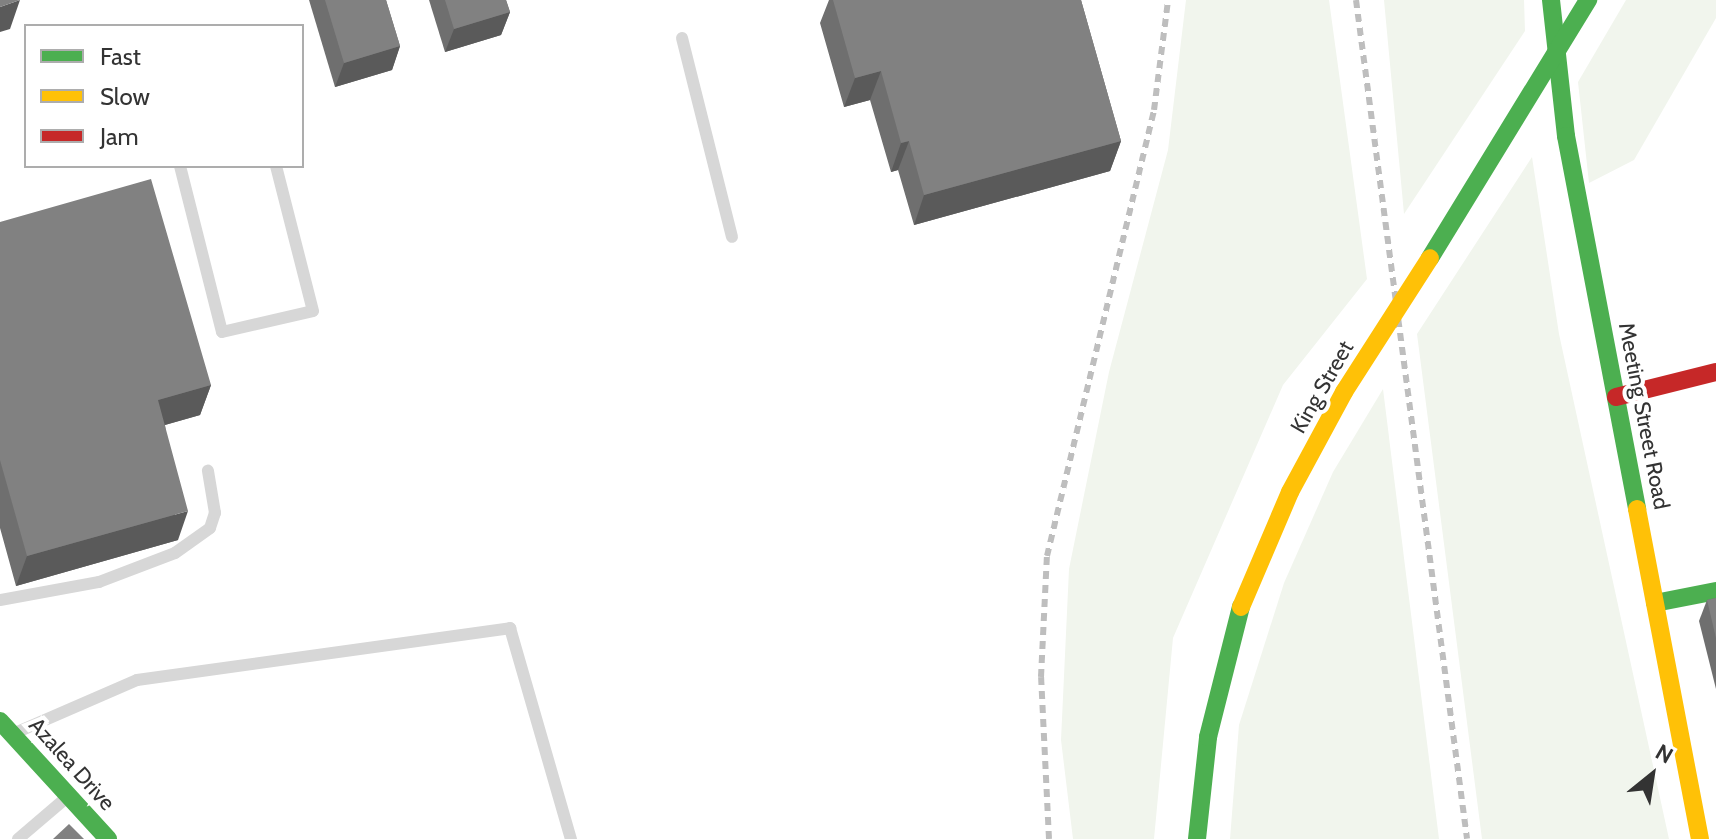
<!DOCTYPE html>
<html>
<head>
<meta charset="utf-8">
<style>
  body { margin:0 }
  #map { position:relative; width:1716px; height:839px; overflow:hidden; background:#fff; font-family:Cabin,sans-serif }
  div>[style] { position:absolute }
  .green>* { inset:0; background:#f1f5ed }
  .lane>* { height:12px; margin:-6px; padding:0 6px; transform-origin:6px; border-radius:6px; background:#d7d7d7 }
  .fast>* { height:18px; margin:-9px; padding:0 9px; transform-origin:9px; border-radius:9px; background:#4caf50 }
  .slow>* { height:18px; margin:-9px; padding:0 9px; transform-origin:9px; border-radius:9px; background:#ffc107 }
  .jam>* { height:18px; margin:-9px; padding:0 9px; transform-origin:9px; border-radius:9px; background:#c62828 }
  .rail>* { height:6px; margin-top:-3px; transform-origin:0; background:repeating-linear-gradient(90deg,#bebebe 0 8px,transparent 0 14px) }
  .fast-bridge>* { height:18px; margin:-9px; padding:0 9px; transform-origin:9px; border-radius:9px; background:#4caf50 }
  .slow-bridge>* { height:18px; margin:-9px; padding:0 9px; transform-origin:9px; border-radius:9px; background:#ffc107 }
  .wall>* { inset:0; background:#6f6f6f }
  .shaded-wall>* { inset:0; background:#5a5a5a }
  .building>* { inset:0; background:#818181 }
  span { translate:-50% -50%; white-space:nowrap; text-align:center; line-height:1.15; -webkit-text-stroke:8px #fff; paint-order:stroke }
  .street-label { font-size:22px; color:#333 }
  .legend { position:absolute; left:24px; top:24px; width:280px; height:144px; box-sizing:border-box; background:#fff; border:2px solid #adadad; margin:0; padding:10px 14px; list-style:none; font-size:24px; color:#333 }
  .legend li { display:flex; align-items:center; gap:16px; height:40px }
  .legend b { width:40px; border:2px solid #adadad }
  .north { position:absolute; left:1612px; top:735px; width:80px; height:80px; -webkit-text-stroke:6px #fff; paint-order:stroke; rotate:30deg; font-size:22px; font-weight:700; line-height:32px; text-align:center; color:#333 }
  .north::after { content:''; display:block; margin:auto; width:28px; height:36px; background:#333; clip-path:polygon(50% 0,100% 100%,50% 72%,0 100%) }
</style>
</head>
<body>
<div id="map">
  <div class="green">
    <div style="clip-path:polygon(1186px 0,1329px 0,1367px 279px,1283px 385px,1173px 638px,1154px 839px,1073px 839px,1061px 740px,1069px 569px,1109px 372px,1168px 150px)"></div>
    <div style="clip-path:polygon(1384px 0,1524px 0,1525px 31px,1404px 214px)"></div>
    <div style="clip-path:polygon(1626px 0,1716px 0,1716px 18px,1634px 160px,1589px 183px,1578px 82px)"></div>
    <div style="clip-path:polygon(1532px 157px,1559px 334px,1669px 839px,1482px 839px,1417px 334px)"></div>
    <div style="clip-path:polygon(1383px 389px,1439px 839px,1230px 839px,1239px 725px,1284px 583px,1333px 472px)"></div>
  </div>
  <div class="lane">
    <div style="left:682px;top:38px;width:205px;rotate:75.9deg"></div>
    <div style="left:180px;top:166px;width:171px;rotate:75.8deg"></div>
    <div style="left:222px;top:332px;width:93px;rotate:-13deg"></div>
    <div style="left:313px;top:311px;width:150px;rotate:-104.3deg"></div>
    <div style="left:0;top:600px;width:101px;rotate:-10.3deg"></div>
    <div style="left:99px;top:582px;width:81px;rotate:-20.9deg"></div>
    <div style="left:175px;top:553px;width:43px;rotate:-35.5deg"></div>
    <div style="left:210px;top:528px;width:16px;rotate:-72deg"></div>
    <div style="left:215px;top:513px;width:43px;rotate:-99.5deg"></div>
    <div style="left:15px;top:733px;width:133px;rotate:-23.5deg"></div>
    <div style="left:137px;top:680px;width:377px;rotate:-7.9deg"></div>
    <div style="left:510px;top:628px;width:220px;rotate:73.9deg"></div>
    <div style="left:18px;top:839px;width:63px;rotate:-40.5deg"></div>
  </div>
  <div class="fast">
    <div style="left:1551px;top:0;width:137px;rotate:83.7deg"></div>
    <div style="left:1566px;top:136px;width:380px;rotate:79.2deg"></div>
    <div style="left:1655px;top:603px;width:62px;rotate:-11.1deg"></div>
    <div style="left:0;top:721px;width:160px;rotate:47.5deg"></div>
    <div style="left:1197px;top:839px;width:103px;rotate:-83.8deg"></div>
    <div style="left:1208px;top:737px;width:134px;rotate:-75.8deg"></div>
  </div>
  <div class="slow">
    <div style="left:1637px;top:509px;width:336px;rotate:79.2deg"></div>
  </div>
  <div class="jam">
    <div style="left:1616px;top:397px;width:103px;rotate:-14deg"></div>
  </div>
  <div class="rail">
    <div style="left:1356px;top:0;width:846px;rotate:82.46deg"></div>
    <div style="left:1049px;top:839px;width:162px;rotate:-92.8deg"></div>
    <div style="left:1041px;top:677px;width:121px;rotate:-87.2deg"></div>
    <div style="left:1047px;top:556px;width:459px;rotate:-76.5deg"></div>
    <div style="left:1154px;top:110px;width:111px;rotate:-82.7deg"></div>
  </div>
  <div class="fast-bridge">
    <div style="left:1430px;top:258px;width:303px;rotate:-58.5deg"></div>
  </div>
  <div class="slow-bridge">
    <div style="left:1241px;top:607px;width:125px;rotate:-66.9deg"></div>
    <div style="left:1290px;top:492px;width:114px;rotate:-61.6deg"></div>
    <div style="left:1344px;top:392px;width:159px;rotate:-57.3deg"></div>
  </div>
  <div class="wall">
    <div style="clip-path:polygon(309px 0,386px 0,400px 46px,392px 70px,335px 87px)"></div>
    <div style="clip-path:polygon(429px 0,506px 0,510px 12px,501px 35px,445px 52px)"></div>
    <div style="clip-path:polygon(829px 0,1081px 0,1121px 141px,1110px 171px,914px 225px,898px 170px,891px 172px,870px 100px,844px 107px,820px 23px)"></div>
    <div style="clip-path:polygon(0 222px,211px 385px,200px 415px,165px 425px,178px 540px,16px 586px,0 528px)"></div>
    <div style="clip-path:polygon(1716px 598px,1716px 689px,1699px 621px,1707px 600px)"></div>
  </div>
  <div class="shaded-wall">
    <div style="clip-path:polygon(20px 0,10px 29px,0 32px,0 7px)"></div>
    <div style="clip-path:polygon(510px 12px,501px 35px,445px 52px,454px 29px)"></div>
    <div style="clip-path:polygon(400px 46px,392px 70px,335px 87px,344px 63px)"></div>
    <div style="clip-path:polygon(881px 71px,870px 100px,844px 107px,855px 78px)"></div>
    <div style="clip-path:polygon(909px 141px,898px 170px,891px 172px,901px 143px)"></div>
    <div style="clip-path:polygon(1121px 141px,1110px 171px,914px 225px,924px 195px)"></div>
    <div style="clip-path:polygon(211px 385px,200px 415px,147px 430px,158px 400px)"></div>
    <div style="clip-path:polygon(188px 511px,178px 540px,16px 586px,27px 556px)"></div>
  </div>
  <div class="building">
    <div style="clip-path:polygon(0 0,20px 0,0 7px)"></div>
    <div style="clip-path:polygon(325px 0,386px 0,400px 46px,344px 63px)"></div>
    <div style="clip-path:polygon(445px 0,506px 0,510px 12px,454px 29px)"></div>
    <div style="clip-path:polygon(833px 0,1081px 0,1121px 141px,924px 195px,909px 141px,901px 143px,881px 71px,855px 78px)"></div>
    <div style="clip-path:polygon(151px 179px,211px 385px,158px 400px,188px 511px,27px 556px,0 460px,0 222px)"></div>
    <div style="clip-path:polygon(1716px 598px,1716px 638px,1707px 600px)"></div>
    <div style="clip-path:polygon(69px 824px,84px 839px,53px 839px)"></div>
  </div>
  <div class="street-label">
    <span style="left:1322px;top:387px;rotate:-60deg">King Street</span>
    <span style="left:1644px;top:416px;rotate:79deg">Meeting Street Road</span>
    <span style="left:72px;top:764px;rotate:48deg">Azalea Drive</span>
  </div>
  <ul class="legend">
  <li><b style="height:10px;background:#4caf50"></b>Fast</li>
  <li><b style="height:10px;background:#ffc107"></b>Slow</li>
  <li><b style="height:10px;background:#c62828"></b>Jam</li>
  </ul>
  <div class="north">N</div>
</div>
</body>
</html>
